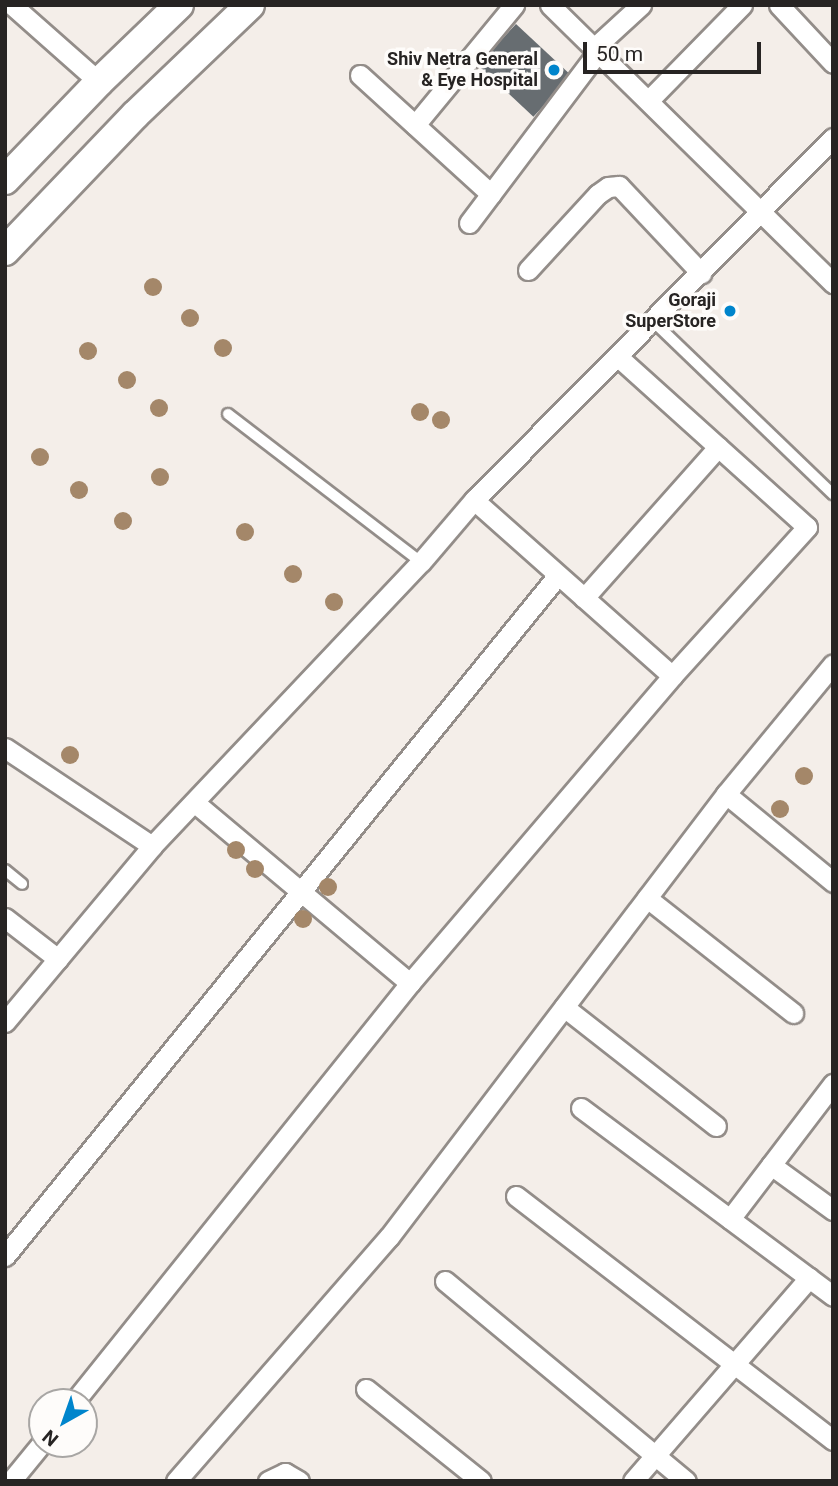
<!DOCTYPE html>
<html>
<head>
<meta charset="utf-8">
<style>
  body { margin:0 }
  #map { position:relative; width:838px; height:1486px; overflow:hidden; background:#f4eee9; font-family:Roboto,sans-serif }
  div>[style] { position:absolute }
  .building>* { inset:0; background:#676d71; transform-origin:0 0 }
  .roads { filter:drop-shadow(2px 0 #938d89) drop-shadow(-2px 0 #938d89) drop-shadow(0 2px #938d89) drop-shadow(0 -2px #938d89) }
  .service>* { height:10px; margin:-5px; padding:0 5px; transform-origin:5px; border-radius:5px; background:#fff }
  .minor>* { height:19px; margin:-9.5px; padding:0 9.5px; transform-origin:9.5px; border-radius:9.5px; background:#fff }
  .secondary>* { height:28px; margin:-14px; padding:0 14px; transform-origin:14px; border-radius:14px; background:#fff }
  .trees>* { width:18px; height:18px; margin:-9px; border-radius:50%; background:#a48769 }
  .dots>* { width:19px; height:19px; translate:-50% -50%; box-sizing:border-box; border:4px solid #fefcfa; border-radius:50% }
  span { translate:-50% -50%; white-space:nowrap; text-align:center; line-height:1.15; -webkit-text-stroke:7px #fefcfa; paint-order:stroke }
  .poi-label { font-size:18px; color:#272423; font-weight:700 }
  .right { translate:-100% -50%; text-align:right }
  .frame { position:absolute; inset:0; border:7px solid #272423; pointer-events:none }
  .north { position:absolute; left:28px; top:1388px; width:70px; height:70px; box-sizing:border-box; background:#fefcfa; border:2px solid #a8a6a4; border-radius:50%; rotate:220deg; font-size:19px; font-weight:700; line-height:28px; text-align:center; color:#272423 }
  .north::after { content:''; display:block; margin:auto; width:24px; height:32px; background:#0085cc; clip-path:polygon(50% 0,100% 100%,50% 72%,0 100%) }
  .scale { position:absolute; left:583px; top:42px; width:178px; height:32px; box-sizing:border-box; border:4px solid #272423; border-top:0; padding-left:9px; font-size:21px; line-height:24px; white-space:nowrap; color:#272423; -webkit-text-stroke:5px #fefcfa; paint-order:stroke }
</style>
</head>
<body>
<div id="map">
  <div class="building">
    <div style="left:516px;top:24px;width:76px;height:56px;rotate:43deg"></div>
  </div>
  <div class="roads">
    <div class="service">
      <div style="left:653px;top:321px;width:250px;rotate:43.9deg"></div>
      <div style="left:228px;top:414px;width:243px;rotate:37.5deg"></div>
      <div style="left:5px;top:870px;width:22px;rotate:39deg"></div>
    </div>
    <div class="minor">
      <div style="left:12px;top:5px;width:116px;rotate:41.5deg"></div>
      <div style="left:550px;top:5px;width:397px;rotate:44.5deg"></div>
      <div style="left:779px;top:5px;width:79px;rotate:47deg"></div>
      <div style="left:594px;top:48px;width:64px;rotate:-42.5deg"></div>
      <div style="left:360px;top:75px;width:177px;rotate:42.3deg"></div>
      <div style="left:649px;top:100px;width:133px;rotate:-45.6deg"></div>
      <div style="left:415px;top:125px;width:156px;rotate:-50.5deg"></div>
      <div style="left:469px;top:223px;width:214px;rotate:-53deg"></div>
      <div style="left:528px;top:270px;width:103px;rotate:-47.4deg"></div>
      <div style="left:598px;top:194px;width:12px;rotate:-35deg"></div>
      <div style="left:608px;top:187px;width:11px;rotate:-5deg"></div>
      <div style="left:619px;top:186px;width:120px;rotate:46.7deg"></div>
      <div style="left:474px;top:500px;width:265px;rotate:41.6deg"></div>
      <div style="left:584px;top:598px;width:202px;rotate:-48.4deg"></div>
      <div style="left:5px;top:748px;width:177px;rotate:33.7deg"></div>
      <div style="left:726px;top:794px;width:139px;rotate:39.4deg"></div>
      <div style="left:194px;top:802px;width:282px;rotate:40deg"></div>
      <div style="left:647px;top:898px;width:186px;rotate:38.2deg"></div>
      <div style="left:5px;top:918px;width:67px;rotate:37.7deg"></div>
      <div style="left:564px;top:1007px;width:193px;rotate:38.1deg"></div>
      <div style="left:5px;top:1022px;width:229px;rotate:-50.1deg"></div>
      <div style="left:152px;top:846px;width:391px;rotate:-46.6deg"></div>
      <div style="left:421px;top:562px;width:82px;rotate:-49.5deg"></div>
      <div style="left:474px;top:500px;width:510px;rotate:-45.24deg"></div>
      <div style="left:581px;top:1108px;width:314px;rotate:36.7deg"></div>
      <div style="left:771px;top:1165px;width:77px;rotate:36deg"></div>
      <div style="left:516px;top:1196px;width:400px;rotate:37.6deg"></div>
      <div style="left:730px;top:1219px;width:170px;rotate:-52.7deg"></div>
      <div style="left:5px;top:1256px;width:877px;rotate:-50.92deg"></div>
      <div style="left:445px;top:1281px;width:313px;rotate:39.7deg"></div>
      <div style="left:366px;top:1389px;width:147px;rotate:38.7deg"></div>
      <div style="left:74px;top:1402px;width:537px;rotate:-51.27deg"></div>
      <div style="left:410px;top:983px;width:404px;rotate:-49.5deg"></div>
      <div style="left:672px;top:676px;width:201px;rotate:-47.8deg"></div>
      <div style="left:807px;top:527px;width:254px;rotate:-138deg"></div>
      <div style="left:11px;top:1481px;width:49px;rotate:-50.8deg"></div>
      <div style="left:176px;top:1481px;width:324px;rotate:-48.9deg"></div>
      <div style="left:389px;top:1237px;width:557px;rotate:-52.74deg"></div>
      <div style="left:726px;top:794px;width:168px;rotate:-50.5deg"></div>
      <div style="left:268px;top:1481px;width:19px;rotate:-25deg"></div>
      <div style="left:285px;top:1473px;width:16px;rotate:30deg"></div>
      <div style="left:633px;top:1481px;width:269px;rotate:-49.1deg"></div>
    </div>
    <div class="secondary">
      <div style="left:5px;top:180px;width:136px;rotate:-46.2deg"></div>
      <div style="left:99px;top:82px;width:111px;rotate:-43.9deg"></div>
      <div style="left:5px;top:251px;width:188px;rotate:-46.3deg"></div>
      <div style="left:135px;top:115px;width:159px;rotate:-43.7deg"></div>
    </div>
  </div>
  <div class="trees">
    <div style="left:153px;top:287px"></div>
    <div style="left:190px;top:318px"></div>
    <div style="left:223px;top:348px"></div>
    <div style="left:88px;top:351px"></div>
    <div style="left:127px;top:380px"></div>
    <div style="left:159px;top:408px"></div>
    <div style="left:420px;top:412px"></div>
    <div style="left:441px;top:420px"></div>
    <div style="left:40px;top:457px"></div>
    <div style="left:160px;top:477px"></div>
    <div style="left:79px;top:490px"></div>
    <div style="left:123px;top:521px"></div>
    <div style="left:245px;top:532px"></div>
    <div style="left:293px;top:574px"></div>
    <div style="left:334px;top:602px"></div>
    <div style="left:70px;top:755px"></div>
    <div style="left:804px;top:776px"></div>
    <div style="left:780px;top:809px"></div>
    <div style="left:236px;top:850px"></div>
    <div style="left:255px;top:869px"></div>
    <div style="left:328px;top:887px"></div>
    <div style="left:303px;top:919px"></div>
  </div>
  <div class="dots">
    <div style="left:554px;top:70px;background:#0085cc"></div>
    <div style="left:730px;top:311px;background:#0085cc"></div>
  </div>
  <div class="poi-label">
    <span class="right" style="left:538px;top:70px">Shiv Netra General<br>&amp; Eye Hospital</span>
    <span class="right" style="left:716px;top:311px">Goraji<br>SuperStore</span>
  </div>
  <div class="frame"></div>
  <div class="north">N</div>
  <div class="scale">50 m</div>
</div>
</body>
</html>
